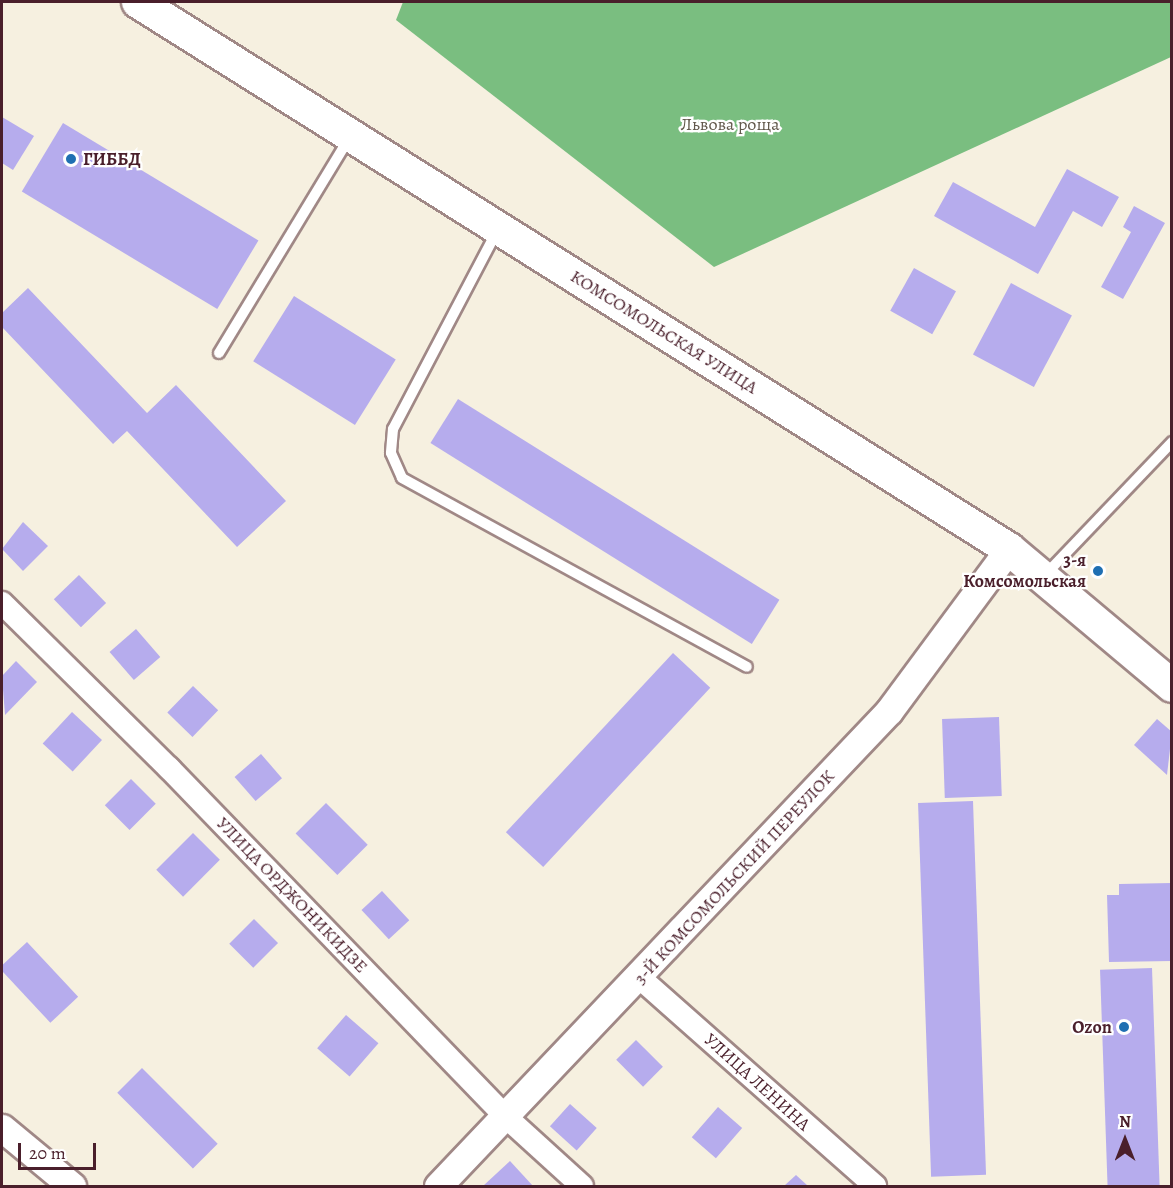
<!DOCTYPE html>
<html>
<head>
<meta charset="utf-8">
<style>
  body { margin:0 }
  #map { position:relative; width:1173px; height:1188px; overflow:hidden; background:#f6f0e0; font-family:Alegreya,serif }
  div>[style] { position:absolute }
  .forest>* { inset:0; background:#7abe80 }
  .building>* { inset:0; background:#b6aced; transform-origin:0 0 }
  .roads { filter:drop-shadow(2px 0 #a08886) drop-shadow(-2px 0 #a08886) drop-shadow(0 2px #a08886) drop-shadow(0 -2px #a08886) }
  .service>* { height:10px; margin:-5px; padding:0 5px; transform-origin:5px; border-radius:5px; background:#fff }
  .minor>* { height:22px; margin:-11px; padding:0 11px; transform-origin:11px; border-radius:11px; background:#fff }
  .tertiary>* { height:27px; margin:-13.5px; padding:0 13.5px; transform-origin:13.5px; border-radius:13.5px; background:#fff }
  .secondary>* { height:32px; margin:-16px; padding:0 16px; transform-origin:16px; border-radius:16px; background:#fff }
  .dots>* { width:16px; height:16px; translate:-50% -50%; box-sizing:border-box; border:3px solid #fff; border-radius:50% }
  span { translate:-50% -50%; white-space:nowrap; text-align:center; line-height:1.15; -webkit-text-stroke:4.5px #fff; paint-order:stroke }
  .park-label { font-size:18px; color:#62594c }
  .poi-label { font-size:18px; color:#4a1f2b; font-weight:700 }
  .left { translate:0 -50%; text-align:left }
  .right { translate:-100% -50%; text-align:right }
  .street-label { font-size:18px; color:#4a1f2b }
  .frame { position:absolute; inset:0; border:3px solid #4a1f2b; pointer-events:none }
  .north { position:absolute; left:1095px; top:1110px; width:60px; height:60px; -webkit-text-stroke:4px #fff; paint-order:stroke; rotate:0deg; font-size:16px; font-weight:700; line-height:24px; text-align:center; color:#4a1f2b }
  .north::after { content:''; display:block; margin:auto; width:21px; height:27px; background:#4a1f2b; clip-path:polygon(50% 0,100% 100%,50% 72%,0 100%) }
  .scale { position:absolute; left:18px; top:1143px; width:78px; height:27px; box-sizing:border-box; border:3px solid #4a1f2b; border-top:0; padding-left:8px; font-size:18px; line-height:21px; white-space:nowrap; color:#4a1f2b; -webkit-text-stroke:4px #fff; paint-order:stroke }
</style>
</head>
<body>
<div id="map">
  <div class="forest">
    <div style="clip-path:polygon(403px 2px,1171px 2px,1171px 57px,714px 267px,396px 20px)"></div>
  </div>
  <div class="building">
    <div style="clip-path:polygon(2px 117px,34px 136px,13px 170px,2px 163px)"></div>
    <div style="left:63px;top:123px;width:228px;height:80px;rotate:31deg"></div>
    <div style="clip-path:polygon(1067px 169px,1119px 197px,1102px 227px,1073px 211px,1038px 274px,934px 216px,953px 182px,1035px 227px)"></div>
    <div style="clip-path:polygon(1134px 206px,1165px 223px,1123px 299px,1101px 287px,1131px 232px,1123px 227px)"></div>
    <div style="left:914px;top:268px;width:48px;height:49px;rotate:29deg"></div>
    <div style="left:1011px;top:283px;width:69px;height:81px;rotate:28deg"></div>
    <div style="clip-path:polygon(28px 288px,147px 413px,176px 385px,286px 501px,237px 547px,127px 431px,113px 444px,2px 327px,2px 313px)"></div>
    <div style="left:294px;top:296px;width:120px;height:77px;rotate:32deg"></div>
    <div style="left:458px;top:399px;width:379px;height:52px;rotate:32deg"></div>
    <div style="clip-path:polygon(23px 522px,48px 546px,23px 571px,2px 549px)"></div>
    <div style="left:79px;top:575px;width:39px;height:35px;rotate:46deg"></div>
    <div style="left:136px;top:629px;width:37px;height:35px;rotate:49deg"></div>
    <div style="left:673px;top:653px;width:51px;height:245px;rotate:43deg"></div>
    <div style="clip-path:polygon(16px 661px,37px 682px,5px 715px,2px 676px)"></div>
    <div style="left:193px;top:686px;width:35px;height:37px;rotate:44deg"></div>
    <div style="left:72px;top:712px;width:41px;height:43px;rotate:43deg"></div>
    <div style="left:999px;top:717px;width:79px;height:57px;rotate:88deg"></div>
    <div style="clip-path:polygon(1157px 719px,1172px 732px,1167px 775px,1134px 745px)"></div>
    <div style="left:261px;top:754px;width:32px;height:35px;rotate:49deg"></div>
    <div style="left:131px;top:779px;width:35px;height:37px;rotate:45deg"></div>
    <div style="left:973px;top:801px;width:374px;height:55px;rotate:88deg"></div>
    <div style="left:326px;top:803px;width:59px;height:43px;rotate:45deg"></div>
    <div style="left:193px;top:833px;width:38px;height:52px;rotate:45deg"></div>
    <div style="clip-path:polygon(1172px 883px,1172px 961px,1109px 962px,1107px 895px,1119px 895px,1119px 884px)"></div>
    <div style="left:382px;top:891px;width:40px;height:28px;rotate:47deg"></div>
    <div style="left:254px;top:919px;width:34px;height:35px;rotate:45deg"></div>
    <div style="left:27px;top:942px;width:75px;height:38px;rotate:47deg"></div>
    <div style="left:1152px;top:968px;width:218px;height:52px;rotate:88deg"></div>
    <div style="left:346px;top:1015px;width:43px;height:44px;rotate:41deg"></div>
    <div style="left:636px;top:1040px;width:38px;height:28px;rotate:45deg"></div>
    <div style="left:142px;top:1068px;width:107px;height:35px;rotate:45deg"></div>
    <div style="left:570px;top:1104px;width:36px;height:30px;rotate:42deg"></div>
    <div style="left:718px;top:1107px;width:32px;height:40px;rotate:41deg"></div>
    <div style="clip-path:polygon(510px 1161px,533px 1186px,483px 1186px)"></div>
    <div style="clip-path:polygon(796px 1175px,808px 1186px,784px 1186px)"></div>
  </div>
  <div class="roads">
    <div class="service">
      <div style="left:497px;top:231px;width:224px;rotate:117.7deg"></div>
      <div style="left:393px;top:429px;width:24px;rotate:95deg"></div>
      <div style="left:391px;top:453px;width:27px;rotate:66deg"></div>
      <div style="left:402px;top:478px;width:393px;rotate:28.7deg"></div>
      <div style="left:219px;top:353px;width:251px;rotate:-58.8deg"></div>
      <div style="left:1045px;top:575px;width:184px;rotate:-46.3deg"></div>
    </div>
    <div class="minor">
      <div style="left:2px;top:603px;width:235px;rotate:44.7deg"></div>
      <div style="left:169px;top:768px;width:484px;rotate:46deg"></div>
      <div style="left:505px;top:1116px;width:104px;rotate:42.3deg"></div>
      <div style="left:640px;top:978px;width:314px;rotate:41.5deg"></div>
    </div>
    <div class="tertiary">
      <div style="left:2px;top:1128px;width:91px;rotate:39.6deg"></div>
      <div style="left:438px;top:1186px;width:655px;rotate:-46.48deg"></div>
      <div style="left:889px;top:711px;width:202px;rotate:-53.5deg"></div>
    </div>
    <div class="secondary">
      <div style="left:138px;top:2px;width:1029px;rotate:32.13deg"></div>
      <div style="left:1009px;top:549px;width:213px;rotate:40deg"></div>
    </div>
  </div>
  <div class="dots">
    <div style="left:71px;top:159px;background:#1f6fb2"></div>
    <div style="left:1098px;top:571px;background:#1f6fb2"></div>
    <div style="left:1124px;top:1027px;background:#1f6fb2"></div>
  </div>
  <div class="park-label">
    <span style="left:730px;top:124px">Львова роща</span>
  </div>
  <div class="poi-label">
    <span class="left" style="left:83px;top:159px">ГИББД</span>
    <span class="right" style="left:1086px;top:571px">3-я<br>Комсомольская</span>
    <span class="right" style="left:1112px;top:1027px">Ozon</span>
  </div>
  <div class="street-label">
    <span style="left:664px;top:332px;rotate:32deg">КОМСОМОЛЬСКАЯ УЛИЦА</span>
    <span style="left:734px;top:877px;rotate:-47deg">3-Й КОМСОМОЛЬСКИЙ ПЕРЕУЛОК</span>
    <span style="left:292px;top:895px;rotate:46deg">УЛИЦА ОРДЖОНИКИДЗЕ</span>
    <span style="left:757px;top:1082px;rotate:42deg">УЛИЦА ЛЕНИНА</span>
  </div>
  <div class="frame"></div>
  <div class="north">N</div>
  <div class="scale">20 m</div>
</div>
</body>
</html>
